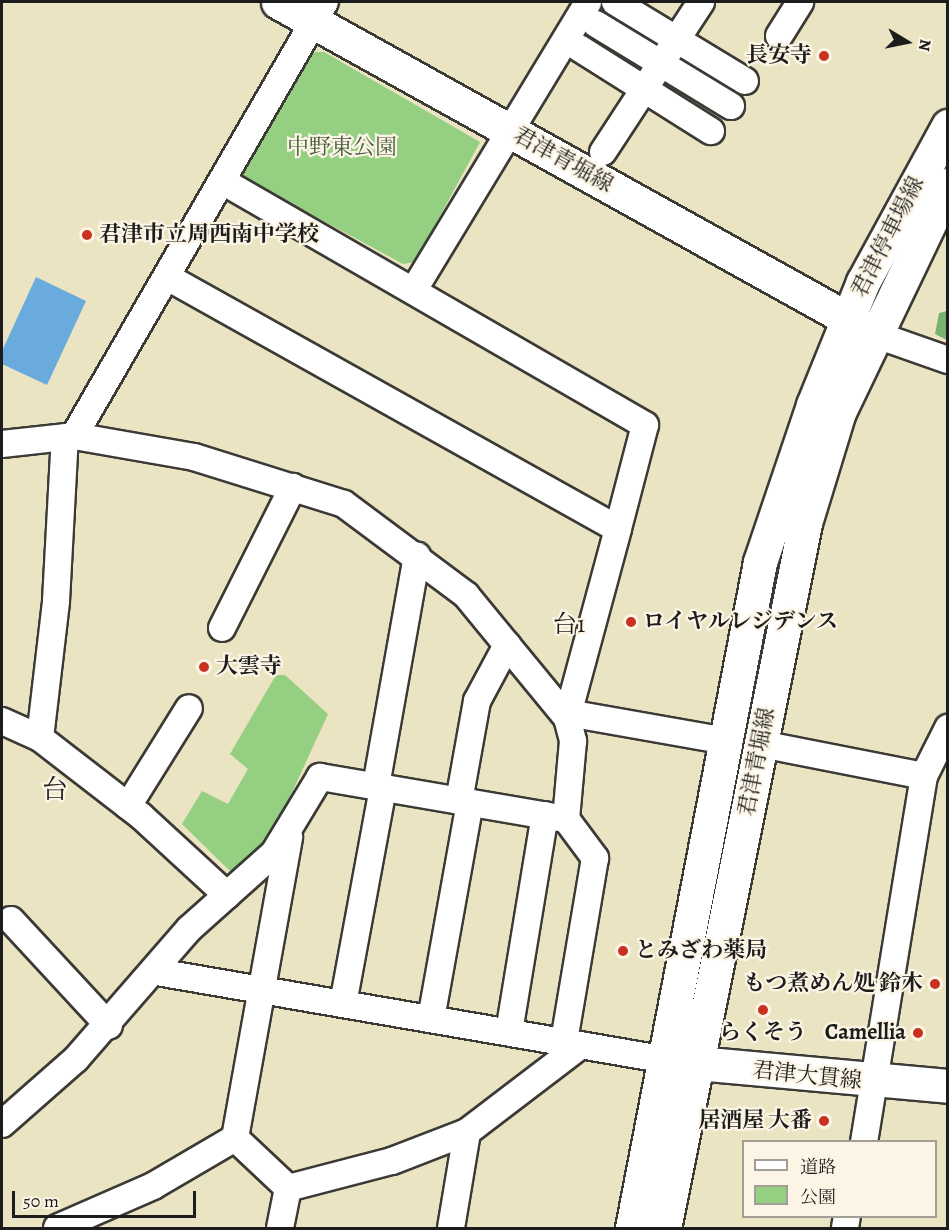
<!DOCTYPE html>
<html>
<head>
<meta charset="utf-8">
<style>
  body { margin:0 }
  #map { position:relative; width:949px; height:1230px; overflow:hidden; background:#ebe4c3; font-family:Alegreya,"Noto Serif JP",serif }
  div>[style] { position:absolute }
  .green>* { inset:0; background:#95cf82 }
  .forest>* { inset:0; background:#78b270 }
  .water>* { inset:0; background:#69abdd }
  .roads { filter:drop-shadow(2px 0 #3b3a35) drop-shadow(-2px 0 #3b3a35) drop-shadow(0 2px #3b3a35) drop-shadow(0 -2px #3b3a35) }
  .minor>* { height:26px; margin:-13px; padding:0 13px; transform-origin:13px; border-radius:13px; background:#fff }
  .major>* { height:33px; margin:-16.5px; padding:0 16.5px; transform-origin:16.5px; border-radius:16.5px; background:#fff }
  .dots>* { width:16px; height:16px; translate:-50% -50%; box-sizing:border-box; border:3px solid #fcf5e5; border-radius:50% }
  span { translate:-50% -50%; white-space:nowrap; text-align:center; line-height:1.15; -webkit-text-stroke:4.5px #fcf5e5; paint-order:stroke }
  .poi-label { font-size:22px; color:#1c1c1c; font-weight:700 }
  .right { translate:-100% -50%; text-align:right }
  .left { translate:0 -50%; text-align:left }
  .park-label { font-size:22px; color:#465b40 }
  .street-label { font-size:22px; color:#1c1c1c }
  .neighbourhood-label { font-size:24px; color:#1c1c1c }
  .quarter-label { font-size:26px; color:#1c1c1c }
  .frame { position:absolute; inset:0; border:3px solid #1c1c1c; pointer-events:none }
  .legend { position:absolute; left:742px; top:1140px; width:195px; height:78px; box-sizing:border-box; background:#fcf5e5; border:2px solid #a29e95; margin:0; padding:8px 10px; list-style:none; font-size:18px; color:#1c1c1c }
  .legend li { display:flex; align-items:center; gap:12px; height:30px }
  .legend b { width:30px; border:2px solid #a29e95 }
  .north { position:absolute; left:877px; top:12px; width:60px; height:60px; -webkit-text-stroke:4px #fcf5e5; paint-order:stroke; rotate:100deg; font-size:16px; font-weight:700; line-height:24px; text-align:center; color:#1c1c1c }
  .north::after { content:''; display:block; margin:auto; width:21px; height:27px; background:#1c1c1c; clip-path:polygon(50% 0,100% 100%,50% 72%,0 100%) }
  .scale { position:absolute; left:12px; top:1191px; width:184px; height:27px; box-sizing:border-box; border:3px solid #1c1c1c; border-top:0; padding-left:8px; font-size:18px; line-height:21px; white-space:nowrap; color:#1c1c1c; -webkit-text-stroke:4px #fcf5e5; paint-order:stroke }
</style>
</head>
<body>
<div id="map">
  <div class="green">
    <div style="clip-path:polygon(315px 52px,324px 52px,480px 142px,415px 262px,403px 264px,239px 175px,304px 57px)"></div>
    <div style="clip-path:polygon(276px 675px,285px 675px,328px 714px,267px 847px,231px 872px,182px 824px,202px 791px,228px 804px,248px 769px,230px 754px)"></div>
  </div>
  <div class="forest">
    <div style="clip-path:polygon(947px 311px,948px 311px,947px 340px,935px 334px,939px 313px)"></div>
  </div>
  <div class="water">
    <div style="clip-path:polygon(36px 277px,86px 301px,47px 385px,2px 364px,2px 351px)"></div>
  </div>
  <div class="roads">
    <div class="minor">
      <div style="left:615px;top:2px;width:152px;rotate:31.3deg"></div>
      <div style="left:596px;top:24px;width:158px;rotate:31.3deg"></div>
      <div style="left:779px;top:36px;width:40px;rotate:-58deg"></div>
      <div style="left:579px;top:48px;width:156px;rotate:32.2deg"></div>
      <div style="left:603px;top:152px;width:179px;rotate:-56.8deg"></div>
      <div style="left:224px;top:182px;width:486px;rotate:30deg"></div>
      <div style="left:645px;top:425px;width:107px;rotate:104.6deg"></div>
      <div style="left:169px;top:278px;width:514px;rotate:29.21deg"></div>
      <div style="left:618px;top:529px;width:196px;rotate:105.1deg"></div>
      <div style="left:567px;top:718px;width:24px;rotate:75deg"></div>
      <div style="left:573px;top:741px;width:78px;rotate:95.1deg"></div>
      <div style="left:566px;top:819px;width:49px;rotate:53.4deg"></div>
      <div style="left:595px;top:858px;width:187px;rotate:99.6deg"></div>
      <div style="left:415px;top:288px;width:334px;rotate:-58.8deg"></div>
      <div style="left:874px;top:334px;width:78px;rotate:19.4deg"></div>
      <div style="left:74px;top:436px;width:501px;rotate:-59.96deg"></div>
      <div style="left:2px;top:444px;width:72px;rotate:-6.3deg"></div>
      <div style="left:74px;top:436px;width:122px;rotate:9.9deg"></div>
      <div style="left:194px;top:457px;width:157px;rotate:17.4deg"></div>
      <div style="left:344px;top:504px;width:152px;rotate:36.7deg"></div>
      <div style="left:466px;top:595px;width:159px;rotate:50.6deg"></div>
      <div style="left:222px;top:628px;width:158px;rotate:-63.3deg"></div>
      <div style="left:568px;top:713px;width:161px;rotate:10deg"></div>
      <div style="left:2px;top:721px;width:42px;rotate:24.1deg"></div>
      <div style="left:40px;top:738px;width:128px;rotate:37.7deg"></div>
      <div style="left:141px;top:816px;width:117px;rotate:42.6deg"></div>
      <div style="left:40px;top:738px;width:138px;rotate:-83.3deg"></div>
      <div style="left:56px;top:601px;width:164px;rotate:-86.9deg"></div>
      <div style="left:761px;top:744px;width:166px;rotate:11.1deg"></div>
      <div style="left:376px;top:786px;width:234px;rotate:-79.9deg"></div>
      <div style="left:459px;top:801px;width:102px;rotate:-79.8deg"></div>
      <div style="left:477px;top:701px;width:64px;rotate:-61.8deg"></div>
      <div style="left:128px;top:806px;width:115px;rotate:-58.1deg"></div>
      <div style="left:11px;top:920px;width:144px;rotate:47.2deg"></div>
      <div style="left:157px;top:972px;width:518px;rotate:9.79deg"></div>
      <div style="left:343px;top:1004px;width:220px;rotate:-79.5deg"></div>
      <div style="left:431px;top:1019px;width:220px;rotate:-79.8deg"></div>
      <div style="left:509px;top:1032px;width:220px;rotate:-80.6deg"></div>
      <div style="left:2px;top:1124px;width:98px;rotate:-41.3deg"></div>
      <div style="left:76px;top:1059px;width:172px;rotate:-49deg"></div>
      <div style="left:189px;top:929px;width:114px;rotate:-41.8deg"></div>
      <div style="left:274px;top:853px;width:89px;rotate:-58.8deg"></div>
      <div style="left:320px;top:777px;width:250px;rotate:9.7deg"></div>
      <div style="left:235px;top:1138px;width:306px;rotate:-79.8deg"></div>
      <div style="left:864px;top:1142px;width:371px;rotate:-80.7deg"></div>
      <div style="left:924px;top:776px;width:54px;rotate:-63.4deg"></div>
      <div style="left:288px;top:1188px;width:107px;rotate:-14.6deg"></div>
      <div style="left:392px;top:1161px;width:80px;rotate:-21.1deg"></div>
      <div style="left:467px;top:1132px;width:143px;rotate:-37.3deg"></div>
      <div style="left:57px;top:1228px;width:105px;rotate:-23.6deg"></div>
      <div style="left:153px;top:1186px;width:95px;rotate:-30.3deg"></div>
      <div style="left:235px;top:1138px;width:73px;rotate:43.3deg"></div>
      <div style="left:280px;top:1228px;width:41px;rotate:-78.7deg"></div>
      <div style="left:451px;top:1228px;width:97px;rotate:-80.5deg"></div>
      <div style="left:845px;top:1228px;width:12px;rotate:-81deg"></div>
    </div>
    <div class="major">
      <div style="left:278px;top:2px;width:673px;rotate:29.08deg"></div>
      <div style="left:675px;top:1061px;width:274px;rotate:5.2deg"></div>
      <div style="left:632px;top:1228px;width:678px;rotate:-79.12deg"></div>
      <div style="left:760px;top:562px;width:166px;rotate:-71.3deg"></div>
      <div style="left:813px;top:405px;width:133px;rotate:-67.9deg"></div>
      <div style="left:863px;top:282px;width:178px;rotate:-61.4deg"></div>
      <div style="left:664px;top:1228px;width:719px;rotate:-78.69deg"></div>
      <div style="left:805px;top:523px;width:116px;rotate:-73deg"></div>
      <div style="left:839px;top:412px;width:252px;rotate:-64.4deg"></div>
    </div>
  </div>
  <div class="dots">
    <div style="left:824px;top:56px;background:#c8321e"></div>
    <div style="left:87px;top:235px;background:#c8321e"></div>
    <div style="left:631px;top:622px;background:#c8321e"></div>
    <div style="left:204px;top:667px;background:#c8321e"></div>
    <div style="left:623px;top:951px;background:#c8321e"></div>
    <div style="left:935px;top:984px;background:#c8321e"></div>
    <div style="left:763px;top:1010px;background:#c8321e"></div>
    <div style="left:918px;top:1033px;background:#c8321e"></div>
    <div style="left:824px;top:1121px;background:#c8321e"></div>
  </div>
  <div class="poi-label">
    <span class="right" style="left:812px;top:56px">長安寺</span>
    <span class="left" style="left:99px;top:235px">君津市立周西南中学校</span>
    <span class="left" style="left:643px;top:622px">ロイヤルレジデンス</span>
    <span class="left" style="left:216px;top:667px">大雲寺</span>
    <span class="left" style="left:635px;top:951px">とみざわ薬局</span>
    <span class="right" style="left:923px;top:984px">もつ煮めん処 鈴木</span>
    <span style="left:763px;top:1033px">らくそう</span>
    <span class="right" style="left:906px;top:1033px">Camellia</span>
    <span class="right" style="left:812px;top:1121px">居酒屋 大番</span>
  </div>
  <div class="park-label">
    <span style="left:342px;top:148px">中野東公園</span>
  </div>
  <div class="street-label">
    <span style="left:563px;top:160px;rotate:29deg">君津青堀線</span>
    <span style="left:888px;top:237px;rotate:-63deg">君津停車場線</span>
    <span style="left:757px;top:762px;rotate:-79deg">君津青堀線</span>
    <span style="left:807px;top:1076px;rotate:6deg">君津大貫線</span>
  </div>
  <div class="neighbourhood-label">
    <span style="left:569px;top:625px">台1</span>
  </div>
  <div class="quarter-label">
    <span style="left:55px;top:790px">台</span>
  </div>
  <div class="frame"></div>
  <ul class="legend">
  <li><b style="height:8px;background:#fff"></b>道路</li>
  <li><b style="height:16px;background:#95cf82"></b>公園</li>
  </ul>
  <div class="north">N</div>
  <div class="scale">50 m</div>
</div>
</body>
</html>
